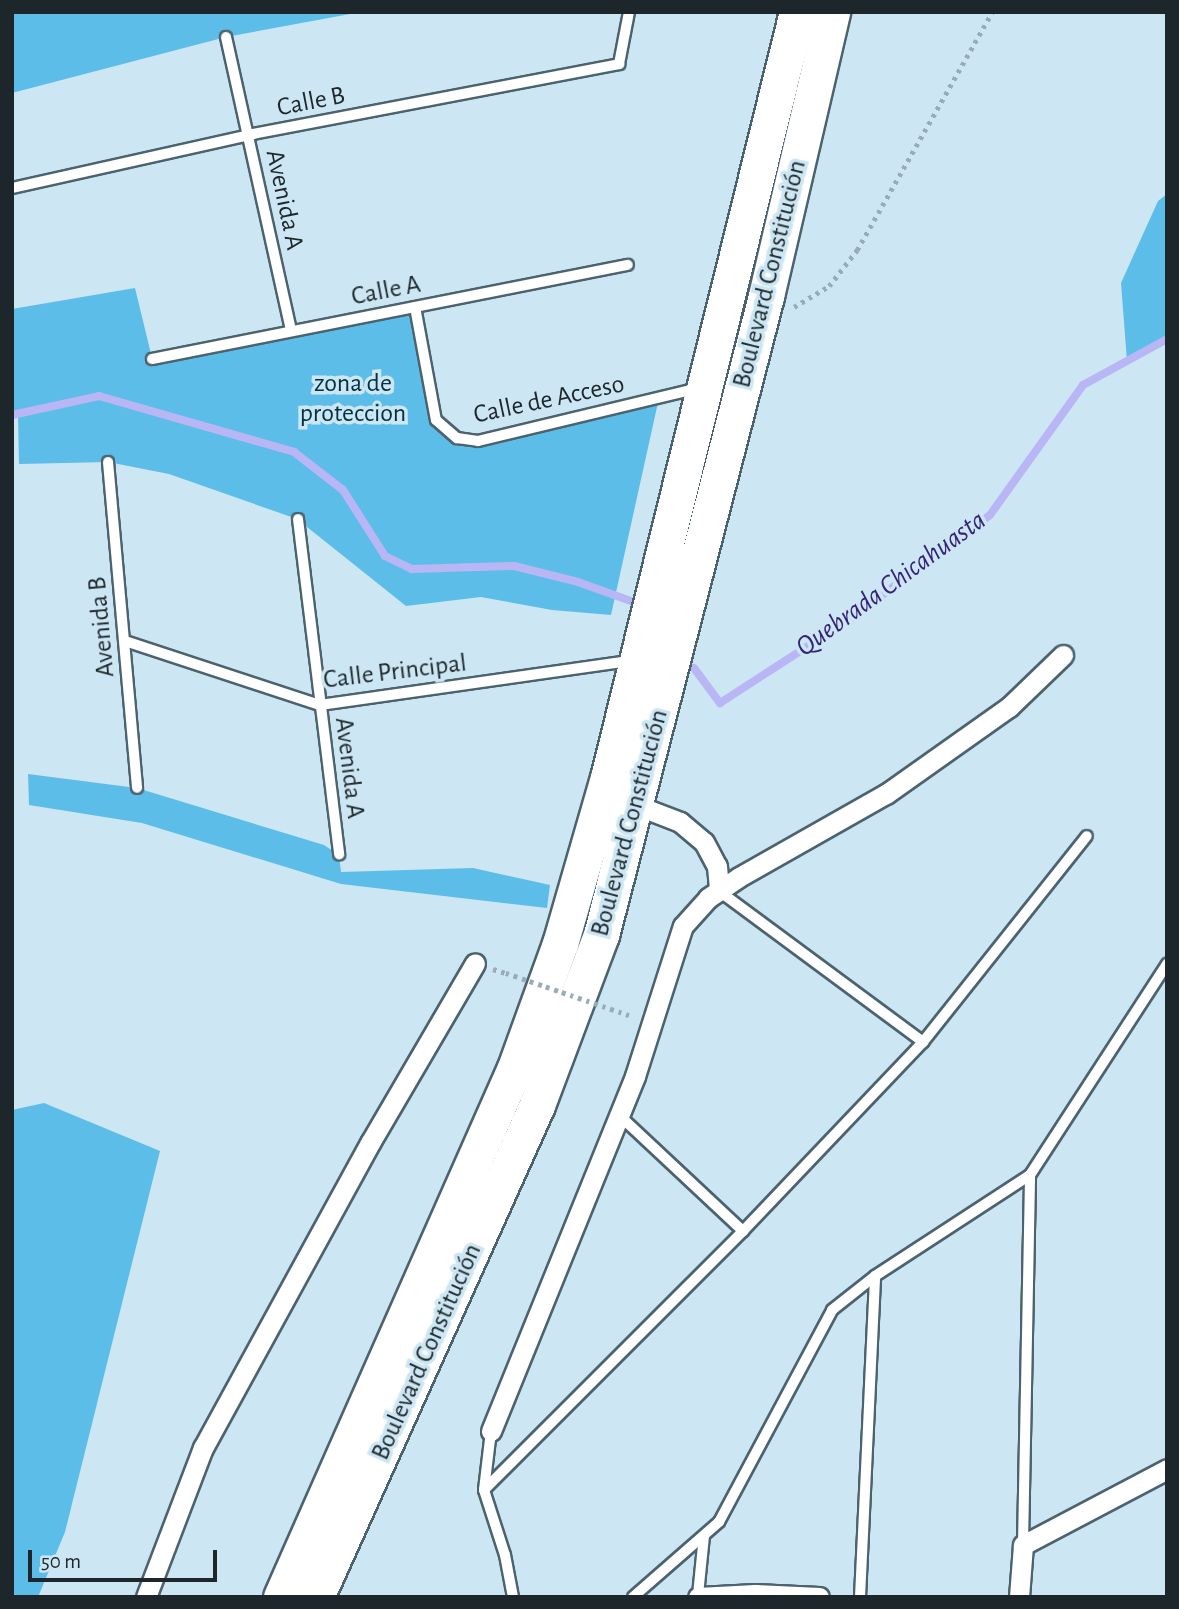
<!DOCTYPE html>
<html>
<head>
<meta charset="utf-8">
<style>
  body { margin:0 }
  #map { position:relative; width:1179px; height:1609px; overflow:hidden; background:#cce6f3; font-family:"Alegreya Sans",sans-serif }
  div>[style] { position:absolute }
  .forest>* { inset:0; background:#5cbee8 }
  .stream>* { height:8px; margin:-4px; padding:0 4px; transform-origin:4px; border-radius:4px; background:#b9b6f5 }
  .path>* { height:4.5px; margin-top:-2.25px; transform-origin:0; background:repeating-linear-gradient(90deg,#97acb6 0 3.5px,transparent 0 8.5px) }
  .roads { filter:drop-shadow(2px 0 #4c636e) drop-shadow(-2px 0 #4c636e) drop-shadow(0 2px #4c636e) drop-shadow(0 -2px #4c636e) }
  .lane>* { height:10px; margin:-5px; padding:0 5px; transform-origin:5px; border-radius:5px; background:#fff }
  .street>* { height:19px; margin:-9.5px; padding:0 9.5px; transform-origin:9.5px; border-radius:9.5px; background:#fff }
  .highway>* { height:35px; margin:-17.5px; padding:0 17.5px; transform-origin:17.5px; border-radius:17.5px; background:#fff }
  .path-bridge>* { height:4.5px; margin-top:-2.25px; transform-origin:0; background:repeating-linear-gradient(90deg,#97acb6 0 3.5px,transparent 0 8.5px) }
  span { translate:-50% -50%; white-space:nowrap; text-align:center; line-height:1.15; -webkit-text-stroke:7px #cce6f3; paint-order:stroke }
  .street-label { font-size:26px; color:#1d272b }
  .park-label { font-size:26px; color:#023142 }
  .water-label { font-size:28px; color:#362279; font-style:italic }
  .frame { position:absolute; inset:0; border:14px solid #1d272b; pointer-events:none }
  .scale { position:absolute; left:28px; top:1550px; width:189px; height:32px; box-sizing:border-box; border:4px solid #1d272b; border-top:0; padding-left:9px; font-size:21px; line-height:24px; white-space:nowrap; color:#1d272b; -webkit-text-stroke:5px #cce6f3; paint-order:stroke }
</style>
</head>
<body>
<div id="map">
  <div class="forest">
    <div style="clip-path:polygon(12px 12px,361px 12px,226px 37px,12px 93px)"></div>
    <div style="clip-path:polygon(1167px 194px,1167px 339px,1127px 361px,1121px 283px,1158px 201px)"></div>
    <div style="clip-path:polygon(135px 288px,152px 358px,415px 307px,436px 420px,457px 438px,478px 441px,659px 398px,611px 615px,552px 610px,481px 597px,406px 606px,297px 519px,169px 474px,108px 462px,19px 464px,18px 416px,12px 415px,12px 309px)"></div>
    <div style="clip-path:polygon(28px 774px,137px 788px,324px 845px,339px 855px,341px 872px,473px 868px,550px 885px,547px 908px,341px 884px,142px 823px,29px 805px)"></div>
    <div style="clip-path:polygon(44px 1103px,160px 1151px,65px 1532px,38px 1597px,12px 1597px,12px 1110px)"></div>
  </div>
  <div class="stream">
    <div style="left:12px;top:415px;width:89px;rotate:-12.3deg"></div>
    <div style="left:99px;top:396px;width:203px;rotate:16deg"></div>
    <div style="left:294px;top:452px;width:62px;rotate:37.8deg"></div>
    <div style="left:343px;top:490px;width:78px;rotate:57.5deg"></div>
    <div style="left:385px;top:556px;width:30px;rotate:26deg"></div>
    <div style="left:412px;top:569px;width:102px;rotate:-1.7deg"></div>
    <div style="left:514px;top:566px;width:66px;rotate:14deg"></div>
    <div style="left:578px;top:582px;width:68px;rotate:19.8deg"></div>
    <div style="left:694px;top:668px;width:44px;rotate:53.4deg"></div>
    <div style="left:720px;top:703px;width:155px;rotate:-32.9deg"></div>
    <div style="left:850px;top:619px;width:174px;rotate:-36.6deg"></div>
    <div style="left:990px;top:515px;width:160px;rotate:-54.4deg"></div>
    <div style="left:1083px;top:385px;width:96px;rotate:-28.7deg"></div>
  </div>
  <div class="path">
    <div style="left:794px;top:307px;width:41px;rotate:-31deg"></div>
    <div style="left:829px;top:286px;width:46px;rotate:-52.1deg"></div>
    <div style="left:857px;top:250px;width:274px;rotate:-60.4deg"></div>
    <div style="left:493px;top:969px;width:14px;rotate:17deg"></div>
  </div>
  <div class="roads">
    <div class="lane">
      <div style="left:226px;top:37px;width:301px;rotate:77.5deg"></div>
      <div style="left:12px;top:188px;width:247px;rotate:-12.6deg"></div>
      <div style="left:253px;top:134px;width:373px;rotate:-10.8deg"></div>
      <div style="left:619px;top:64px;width:53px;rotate:-79.1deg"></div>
      <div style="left:415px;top:307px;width:115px;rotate:79.5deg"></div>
      <div style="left:436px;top:420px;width:28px;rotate:41deg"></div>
      <div style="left:457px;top:438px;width:21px;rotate:8deg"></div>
      <div style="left:478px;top:441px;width:226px;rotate:-13.5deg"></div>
      <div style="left:152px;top:359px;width:485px;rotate:-11.2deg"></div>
      <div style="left:108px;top:462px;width:327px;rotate:84.9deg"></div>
      <div style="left:298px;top:519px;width:338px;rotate:83deg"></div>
      <div style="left:125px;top:641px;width:205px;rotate:18.2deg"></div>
      <div style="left:320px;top:705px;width:312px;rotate:-8.1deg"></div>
      <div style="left:719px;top:891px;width:254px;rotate:36.5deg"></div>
      <div style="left:619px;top:1115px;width:170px;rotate:43.1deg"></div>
      <div style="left:491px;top:1431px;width:59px;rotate:96.8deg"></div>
      <div style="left:484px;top:1490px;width:68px;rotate:72.1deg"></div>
      <div style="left:505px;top:1555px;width:43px;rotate:79.2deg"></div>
      <div style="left:484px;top:1490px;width:366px;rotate:-45deg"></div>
      <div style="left:743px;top:1231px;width:261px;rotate:-46.4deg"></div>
      <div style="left:923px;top:1042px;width:263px;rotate:-51.5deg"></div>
      <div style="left:1023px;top:1544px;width:369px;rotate:-88.9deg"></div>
      <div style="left:698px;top:1595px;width:59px;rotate:-84.2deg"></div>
      <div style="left:633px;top:1597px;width:114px;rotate:-41.1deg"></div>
      <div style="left:719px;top:1522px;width:240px;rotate:-61.9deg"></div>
      <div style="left:832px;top:1310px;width:55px;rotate:-38.3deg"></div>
      <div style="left:875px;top:1276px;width:185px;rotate:-33.1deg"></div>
      <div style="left:1030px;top:1175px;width:252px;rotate:-57deg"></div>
      <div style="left:860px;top:1597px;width:321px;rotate:-87.3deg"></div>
    </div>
    <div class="street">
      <div style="left:636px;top:805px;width:47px;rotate:21.1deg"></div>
      <div style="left:680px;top:822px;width:31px;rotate:40deg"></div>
      <div style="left:704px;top:842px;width:27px;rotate:62deg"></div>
      <div style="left:717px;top:866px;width:25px;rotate:85deg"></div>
      <div style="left:491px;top:1431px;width:383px;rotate:-67.9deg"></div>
      <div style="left:635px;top:1076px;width:157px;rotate:-72.3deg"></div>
      <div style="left:683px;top:926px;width:38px;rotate:-48deg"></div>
      <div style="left:708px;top:898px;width:37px;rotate:-34deg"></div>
      <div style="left:739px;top:877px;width:169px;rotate:-29.5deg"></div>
      <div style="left:886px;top:794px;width:151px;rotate:-35.3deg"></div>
      <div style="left:1009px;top:707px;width:75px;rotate:-43.9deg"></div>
      <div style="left:146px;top:1597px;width:160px;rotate:-69.1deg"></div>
      <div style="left:203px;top:1448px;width:348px;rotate:-61.3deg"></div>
      <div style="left:370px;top:1143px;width:208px;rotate:-59.7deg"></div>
      <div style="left:698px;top:1597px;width:57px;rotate:-3deg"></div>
      <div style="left:755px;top:1594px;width:64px;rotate:2.7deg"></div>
      <div style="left:1019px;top:1597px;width:52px;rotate:-85.6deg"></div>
      <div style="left:1023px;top:1545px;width:163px;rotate:-27.8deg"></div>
    </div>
    <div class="highway">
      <div style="left:281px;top:1597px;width:578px;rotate:-66.14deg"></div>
      <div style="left:515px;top:1068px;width:132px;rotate:-70.1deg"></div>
      <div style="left:560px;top:944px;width:173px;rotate:-73.9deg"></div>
      <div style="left:608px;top:778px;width:789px;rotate:-76.14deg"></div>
      <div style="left:316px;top:1597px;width:539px;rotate:-65.81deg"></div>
      <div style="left:537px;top:1105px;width:182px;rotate:-69.4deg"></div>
      <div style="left:601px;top:935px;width:660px;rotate:-75.52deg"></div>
      <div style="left:766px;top:296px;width:292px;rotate:-76.9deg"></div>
    </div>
  </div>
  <div class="path-bridge">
    <div style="left:506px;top:973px;width:130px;rotate:18.9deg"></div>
  </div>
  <div class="street-label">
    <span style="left:311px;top:102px;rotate:-11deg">Calle B</span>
    <span style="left:284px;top:200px;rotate:78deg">Avenida A</span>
    <span style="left:770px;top:274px;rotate:-76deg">Boulevard Constitución</span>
    <span style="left:386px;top:291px;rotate:-11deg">Calle A</span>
    <span style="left:549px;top:400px;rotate:-12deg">Calle de Acceso</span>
    <span style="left:102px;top:627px;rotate:-95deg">Avenida B</span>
    <span style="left:395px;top:672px;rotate:-7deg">Calle Principal</span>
    <span style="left:349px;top:768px;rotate:83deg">Avenida A</span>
    <span style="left:630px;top:823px;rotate:-75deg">Boulevard Constitución</span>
    <span style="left:427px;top:1352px;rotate:-66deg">Boulevard Constitución</span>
  </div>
  <div class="park-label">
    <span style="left:353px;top:399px">zona de<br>proteccion</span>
  </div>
  <div class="water-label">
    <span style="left:891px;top:584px;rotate:-36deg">Quebrada Chicahuasta</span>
  </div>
  <div class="frame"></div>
  <div class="scale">50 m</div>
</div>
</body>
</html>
